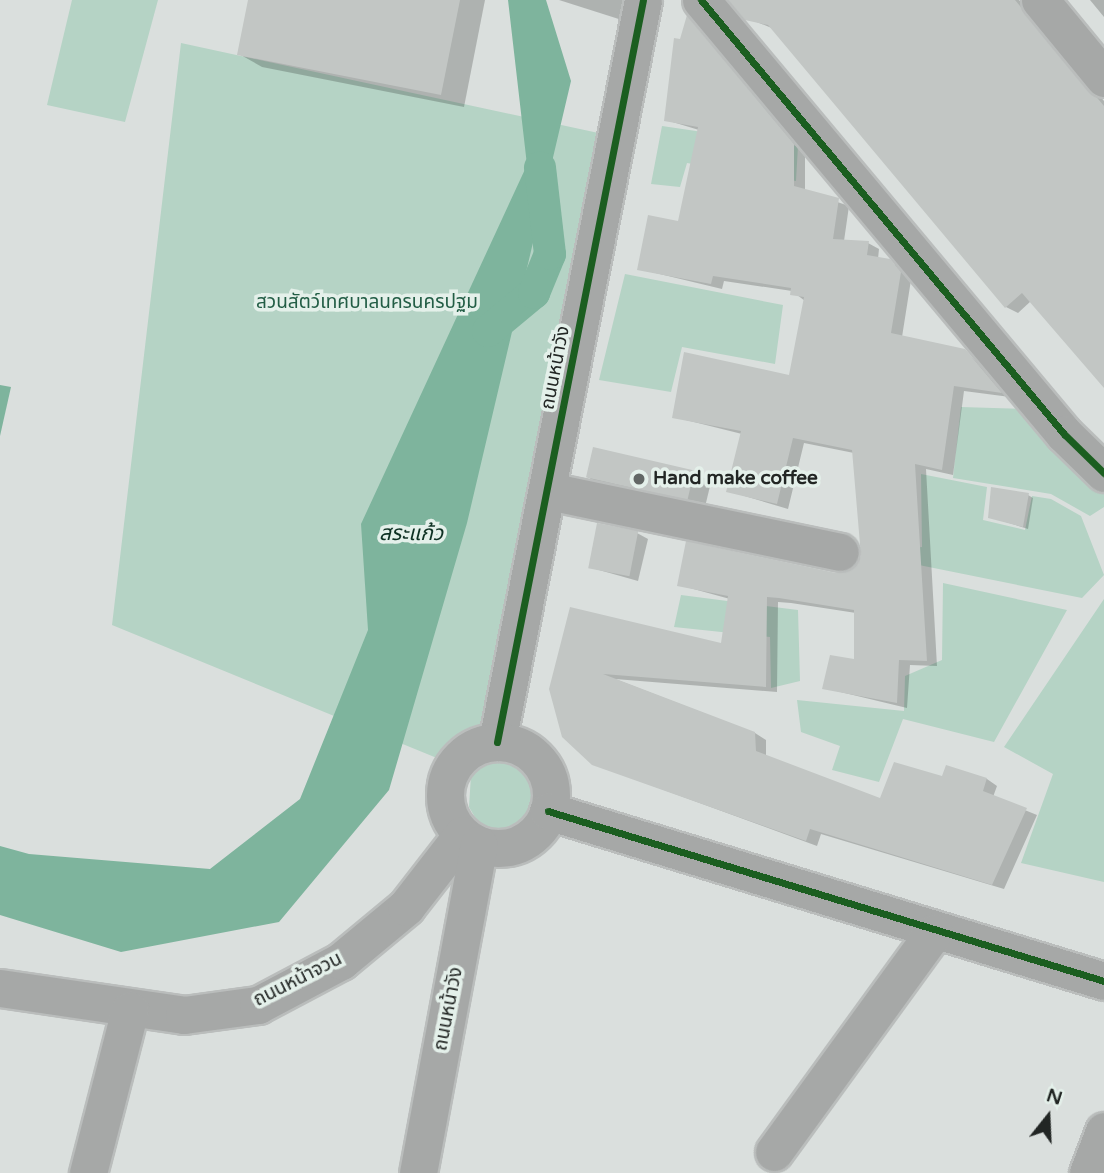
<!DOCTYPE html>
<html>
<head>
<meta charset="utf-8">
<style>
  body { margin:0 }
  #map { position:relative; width:1104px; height:1173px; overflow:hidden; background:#dadfdd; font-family:"Varela Round","Noto Sans Thai",sans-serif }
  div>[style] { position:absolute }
  .green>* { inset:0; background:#b5d3c5 }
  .water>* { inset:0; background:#7eb49d }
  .shadow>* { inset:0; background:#0003 }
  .canal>* { height:32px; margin:-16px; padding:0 16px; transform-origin:16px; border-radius:16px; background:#7eb49d }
  .building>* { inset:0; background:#c2c6c4; transform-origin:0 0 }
  .roads { filter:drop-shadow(2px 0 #babdbc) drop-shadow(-2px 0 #babdbc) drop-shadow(0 2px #babdbc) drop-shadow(0 -2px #babdbc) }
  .minor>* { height:37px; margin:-18.5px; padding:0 18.5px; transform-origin:18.5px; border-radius:18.5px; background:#a6a8a7 }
  .minor>.ring { margin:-18.5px; padding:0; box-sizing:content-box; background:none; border:37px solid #a6a8a7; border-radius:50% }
  .cycleway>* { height:7px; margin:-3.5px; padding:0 3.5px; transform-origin:3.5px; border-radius:3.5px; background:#1b5e20 }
  .dots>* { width:19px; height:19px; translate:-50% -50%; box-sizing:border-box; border:4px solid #e4f0ea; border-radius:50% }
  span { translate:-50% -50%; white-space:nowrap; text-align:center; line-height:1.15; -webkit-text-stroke:7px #e4f0ea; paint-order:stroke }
  .park-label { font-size:19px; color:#225d45 }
  .street-label { font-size:19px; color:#222624 }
  .poi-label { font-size:19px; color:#222624; font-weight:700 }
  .left { translate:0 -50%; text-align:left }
  .water-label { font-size:21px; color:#0e3123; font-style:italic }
  .north { position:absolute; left:1013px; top:1082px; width:70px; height:70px; -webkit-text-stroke:5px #e4f0ea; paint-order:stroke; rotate:18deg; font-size:19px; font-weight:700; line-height:28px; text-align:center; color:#222624 }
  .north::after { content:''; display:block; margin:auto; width:24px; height:32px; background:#222624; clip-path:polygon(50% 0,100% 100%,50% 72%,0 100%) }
</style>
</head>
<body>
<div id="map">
  <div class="green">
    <div style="clip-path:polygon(72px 0,158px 0,125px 122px,47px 105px)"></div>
    <div style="clip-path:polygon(181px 43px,617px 137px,508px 756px,526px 763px,535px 786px,532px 808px,517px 826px,498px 830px,479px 824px,469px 807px,471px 775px,454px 765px,112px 625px)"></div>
    <div style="clip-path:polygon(662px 126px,798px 146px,796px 181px,687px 163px,680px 187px,651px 184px)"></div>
    <div style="clip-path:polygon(625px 274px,783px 305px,775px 364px,682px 347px,671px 392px,599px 380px)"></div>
    <div style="clip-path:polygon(961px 407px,1028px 409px,1104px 487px,1104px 507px,1090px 516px,1051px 494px,953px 478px)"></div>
    <div style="clip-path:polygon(921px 474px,987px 487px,983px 520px,1025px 530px,1032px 496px,1051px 499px,1081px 516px,1104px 575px,1082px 598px,904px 562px,904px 549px,922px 547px)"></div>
    <div style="clip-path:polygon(943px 583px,1067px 610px,994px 742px,903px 719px,879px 782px,832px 770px,840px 746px,801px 732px,797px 700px,904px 711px,905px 676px,942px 660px)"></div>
    <div style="clip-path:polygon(681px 595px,798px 610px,800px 681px,771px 688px,770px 637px,674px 627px)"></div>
    <div style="clip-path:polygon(1104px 599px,1104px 882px,1021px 863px,1053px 774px,1004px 747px)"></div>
  </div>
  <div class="water">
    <div style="clip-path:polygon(508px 0,546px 0,571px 81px,467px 523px,389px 790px,279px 922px,121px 952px,0 915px,0 846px,29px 854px,210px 869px,300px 799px,368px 630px,361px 524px,527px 165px)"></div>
    <div style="clip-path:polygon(0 385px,11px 387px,0 436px)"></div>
  </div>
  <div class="shadow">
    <div style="clip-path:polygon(250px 0,485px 0,464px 107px,262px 67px,239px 54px)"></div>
    <div style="clip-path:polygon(559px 0,630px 0,625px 21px)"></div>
    <div style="clip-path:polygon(738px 0,1019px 0,1104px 101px,1104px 385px,1031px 301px,1018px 313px,1006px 307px,774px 29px,752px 20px)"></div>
    <div style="clip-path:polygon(1090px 0,1104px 0,1104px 17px)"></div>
    <div style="clip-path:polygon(688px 18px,805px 152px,805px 191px,849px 206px,844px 241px,868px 243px,879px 249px,878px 259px,901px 267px,911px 280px,902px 337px,965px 350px,1010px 397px,964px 391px,953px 475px,926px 469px,937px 666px,910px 665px,907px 708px,824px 688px,856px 661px,856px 613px,791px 603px,778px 602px,777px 692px,615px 679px,755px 733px,766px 740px,766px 757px,881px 800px,943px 778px,987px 779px,997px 786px,993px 797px,1037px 815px,1004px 889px,821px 834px,817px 846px,593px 764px,572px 609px,722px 645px,730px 599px,679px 585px,836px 574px,856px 568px,862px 556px,854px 453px,804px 443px,788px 509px,728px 491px,742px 434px,674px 417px,790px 377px,805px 301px,792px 291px,724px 281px,722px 289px,639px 269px,679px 223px,699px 130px,666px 120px)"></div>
    <div style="clip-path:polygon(594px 449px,694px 472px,711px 482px,705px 507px,605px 486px,587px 477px)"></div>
    <div style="clip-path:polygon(1028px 495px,1033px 498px,1028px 529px,990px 517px)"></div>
    <div style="clip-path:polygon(637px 533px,648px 539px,638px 581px,592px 568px)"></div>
  </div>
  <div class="canal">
    <div style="left:488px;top:331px;width:60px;rotate:-39.6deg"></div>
    <div style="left:534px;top:293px;width:42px;rotate:-67.7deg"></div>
    <div style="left:550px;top:254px;width:87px;rotate:-96.6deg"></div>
  </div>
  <div class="building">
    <div style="clip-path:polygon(248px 0,460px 0,441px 95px,237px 55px)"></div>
    <div style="clip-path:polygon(728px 0,1015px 0,1104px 106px,1104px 388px,1022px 293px,1005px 308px,768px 25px,745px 20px)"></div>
    <div style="clip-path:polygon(687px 15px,794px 144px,794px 186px,839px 198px,833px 239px,869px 241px,867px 255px,890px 259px,901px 272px,891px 333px,965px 349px,1002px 393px,954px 386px,942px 470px,915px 464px,927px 661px,899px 660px,897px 703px,822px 689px,830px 655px,854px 659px,854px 610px,779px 598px,767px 597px,766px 687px,603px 674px,755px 732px,756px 751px,880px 798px,894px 762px,942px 776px,946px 765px,987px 778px,983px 791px,1027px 808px,992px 885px,810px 829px,806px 841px,592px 765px,562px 737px,549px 689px,570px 607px,721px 643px,728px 596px,677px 586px,686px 541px,836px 573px,855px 566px,861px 556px,852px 450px,793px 438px,777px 504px,726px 492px,741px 431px,672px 418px,684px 352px,789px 375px,804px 297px,790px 295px,791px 288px,713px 276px,711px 284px,637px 270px,648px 215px,678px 221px,698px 127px,664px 121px,674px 38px,680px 39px)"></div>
    <div style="left:593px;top:447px;width:104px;height:31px;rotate:13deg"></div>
    <div style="clip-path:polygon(991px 487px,1029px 493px,1023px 527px,988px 518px)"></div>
    <div style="left:597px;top:523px;width:42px;height:46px;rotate:11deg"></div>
  </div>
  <div class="roads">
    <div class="minor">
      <div style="left:701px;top:0;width:566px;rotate:50.09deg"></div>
      <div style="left:1064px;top:434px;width:56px;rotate:44.3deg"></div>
      <div style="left:1040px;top:0;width:101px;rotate:50.6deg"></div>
      <div style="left:548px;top:491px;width:298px;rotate:11.8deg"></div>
      <div style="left:497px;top:742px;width:756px;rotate:-78.87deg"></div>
      <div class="ring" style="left:445px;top:742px;width:69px;height:69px"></div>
      <div style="left:548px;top:811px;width:581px;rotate:17deg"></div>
      <div style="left:0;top:988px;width:186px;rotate:8.3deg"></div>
      <div style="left:184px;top:1015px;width:75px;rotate:-7.7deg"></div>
      <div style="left:258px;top:1005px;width:94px;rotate:-27.9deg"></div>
      <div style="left:341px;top:961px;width:85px;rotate:-39.7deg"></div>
      <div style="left:406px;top:907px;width:91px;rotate:-52.1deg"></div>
      <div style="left:774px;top:1152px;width:271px;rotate:-54deg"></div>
      <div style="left:88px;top:1173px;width:168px;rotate:-75.6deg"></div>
      <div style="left:418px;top:1173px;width:334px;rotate:-79.5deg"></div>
      <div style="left:1088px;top:1173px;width:45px;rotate:-69.1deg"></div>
    </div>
  </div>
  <div class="cycleway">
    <div style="left:701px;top:0;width:566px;rotate:50.09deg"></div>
    <div style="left:1064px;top:434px;width:56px;rotate:44.3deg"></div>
    <div style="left:497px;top:742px;width:756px;rotate:-78.87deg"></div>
    <div style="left:548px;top:811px;width:581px;rotate:17deg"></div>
  </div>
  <div class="dots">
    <div style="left:639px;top:479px;background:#626765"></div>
  </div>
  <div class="park-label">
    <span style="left:367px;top:303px">สวนสัตว์เทศบาลนครนครปฐม</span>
  </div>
  <div class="street-label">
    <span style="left:556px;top:368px;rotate:-79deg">ถนนหน้าวัง</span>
    <span style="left:298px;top:980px;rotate:-27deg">ถนนหน้าจวน</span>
    <span style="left:449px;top:1009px;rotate:-79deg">ถนนหน้าวัง</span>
  </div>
  <div class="poi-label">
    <span class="left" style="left:653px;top:479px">Hand make coffee</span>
  </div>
  <div class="water-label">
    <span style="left:411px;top:534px">สระแก้ว</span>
  </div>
  <div class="north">N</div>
</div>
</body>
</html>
